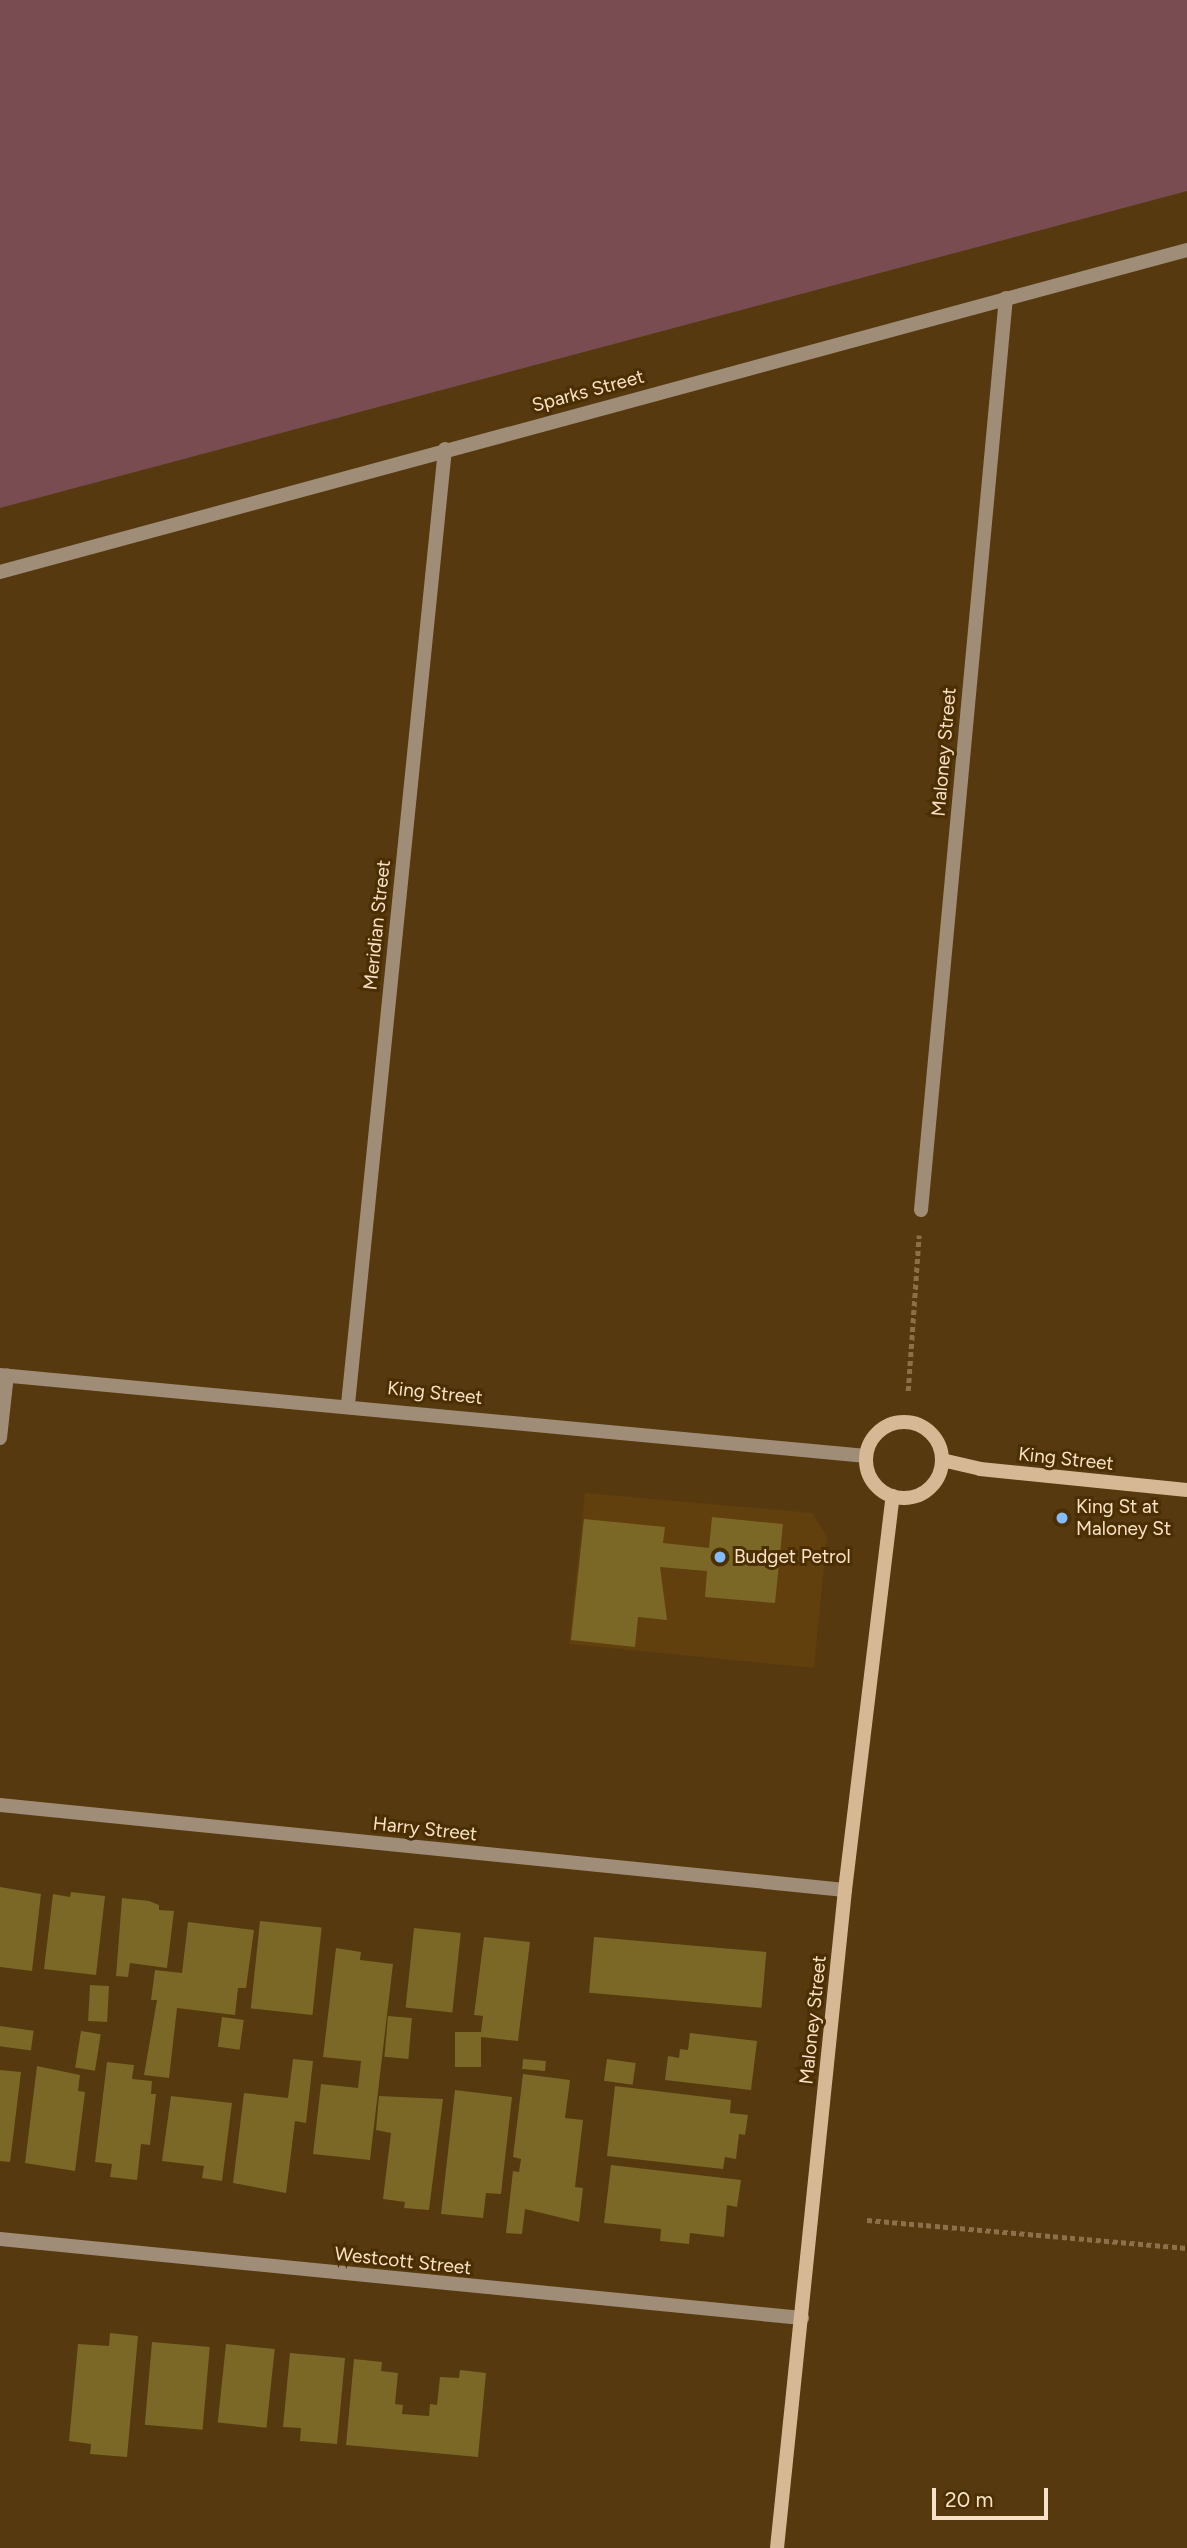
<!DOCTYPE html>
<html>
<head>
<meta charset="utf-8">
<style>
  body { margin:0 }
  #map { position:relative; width:1187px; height:2548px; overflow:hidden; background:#56390e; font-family:Figtree,sans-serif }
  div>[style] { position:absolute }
  .built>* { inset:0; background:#61400e }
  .green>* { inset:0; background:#794c51 }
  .building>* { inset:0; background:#7b6826; transform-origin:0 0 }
  .path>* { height:4.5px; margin-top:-2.25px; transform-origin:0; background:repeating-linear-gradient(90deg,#8b704a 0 5px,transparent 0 8.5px) }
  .minor>* { height:14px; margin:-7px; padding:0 7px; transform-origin:7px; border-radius:7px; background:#a08d77 }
  .secondary>* { height:14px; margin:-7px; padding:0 7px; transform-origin:7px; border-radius:7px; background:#d6b994 }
  .secondary>.ring { margin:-7px; padding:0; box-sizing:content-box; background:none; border:14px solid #d6b994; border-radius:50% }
  .dots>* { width:19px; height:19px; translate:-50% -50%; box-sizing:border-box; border:4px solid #4b2e01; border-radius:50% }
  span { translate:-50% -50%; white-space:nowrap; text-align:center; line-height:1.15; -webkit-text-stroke:6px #4b2e01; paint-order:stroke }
  .street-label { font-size:19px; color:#f9e2c7 }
  .poi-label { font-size:19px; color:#f9e2c7 }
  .left { translate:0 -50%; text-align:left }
  .scale { position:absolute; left:932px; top:2488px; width:116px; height:32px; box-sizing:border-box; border:4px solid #f9e2c7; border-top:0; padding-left:9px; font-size:21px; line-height:24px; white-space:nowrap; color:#f9e2c7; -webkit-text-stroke:5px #4b2e01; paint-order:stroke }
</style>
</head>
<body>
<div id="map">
  <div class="built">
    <div style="clip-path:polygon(585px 1493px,812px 1513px,827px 1536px,814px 1668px,569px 1644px)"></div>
  </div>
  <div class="green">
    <div style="clip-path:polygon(0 0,1187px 0,1187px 191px,0 508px)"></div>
  </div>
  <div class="building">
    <div style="clip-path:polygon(712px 1517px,783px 1524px,775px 1603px,705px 1597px,707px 1571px,660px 1567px,667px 1620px,638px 1617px,635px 1647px,571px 1640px,584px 1519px,665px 1527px,663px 1543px,709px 1548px)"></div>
    <div style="clip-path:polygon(0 1887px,41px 1894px,32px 1971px,0 1967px)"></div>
    <div style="clip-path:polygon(71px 1892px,105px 1896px,96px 1975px,44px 1969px,53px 1894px,70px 1897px)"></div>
    <div style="clip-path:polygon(122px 1898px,149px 1901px,159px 1905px,159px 1910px,174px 1911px,167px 1968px,130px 1963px,128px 1977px,116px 1976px)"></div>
    <div style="left:260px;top:1921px;width:62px;height:88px;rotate:6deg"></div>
    <div style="clip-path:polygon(188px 1922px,254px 1930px,246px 1988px,238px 1988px,235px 2015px,177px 2008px,169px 2078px,144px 2075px,157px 2000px,151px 2000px,155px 1970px,182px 1973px)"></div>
    <div style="left:414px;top:1928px;width:47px;height:80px;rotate:6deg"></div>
    <div style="clip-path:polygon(484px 1937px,530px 1942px,518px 2041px,481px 2037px,481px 2067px,455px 2067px,455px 2032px,481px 2032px,483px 2016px,474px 2015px)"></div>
    <div style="left:594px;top:1937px;width:173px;height:56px;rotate:5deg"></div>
    <div style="clip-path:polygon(336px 1948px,361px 1952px,360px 1960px,393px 1964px,370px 2160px,313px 2154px,321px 2084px,358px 2088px,361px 2061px,323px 2057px)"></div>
    <div style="left:90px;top:1985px;width:19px;height:36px;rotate:3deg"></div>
    <div style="left:388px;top:2016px;width:24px;height:41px;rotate:5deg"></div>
    <div style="left:222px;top:2017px;width:22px;height:30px;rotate:8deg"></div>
    <div style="left:0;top:2026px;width:34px;height:20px;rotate:8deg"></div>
    <div style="left:81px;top:2031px;width:20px;height:37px;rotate:9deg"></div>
    <div style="clip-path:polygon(690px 2033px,757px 2041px,751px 2090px,665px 2080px,668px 2056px,679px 2058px,680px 2049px,688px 2050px)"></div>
    <div style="clip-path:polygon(293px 2059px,313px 2061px,306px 2123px,295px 2121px,286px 2193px,233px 2183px,244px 2093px,288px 2098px)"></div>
    <div style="left:523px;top:2059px;width:23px;height:10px;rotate:5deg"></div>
    <div style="left:607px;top:2059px;width:29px;height:22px;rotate:8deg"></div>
    <div style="clip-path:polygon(107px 2062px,134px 2065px,132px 2079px,152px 2081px,151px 2094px,156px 2094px,150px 2145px,141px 2144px,137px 2180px,110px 2177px,112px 2164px,95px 2162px)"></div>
    <div style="clip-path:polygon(37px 2066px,80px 2075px,78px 2091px,85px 2092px,75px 2171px,25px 2163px)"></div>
    <div style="clip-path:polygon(0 2070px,21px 2072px,10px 2162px,0 2161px)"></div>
    <div style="clip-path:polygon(523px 2074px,570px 2080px,565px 2118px,583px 2120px,575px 2187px,583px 2188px,579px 2222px,525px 2209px,522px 2234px,506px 2233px,513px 2171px,519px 2172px,521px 2159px,513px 2157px)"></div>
    <div style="clip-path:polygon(615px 2086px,731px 2100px,730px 2113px,748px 2115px,745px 2135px,739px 2134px,736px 2159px,725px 2157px,723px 2169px,607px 2156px)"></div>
    <div style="clip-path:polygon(455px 2090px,512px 2097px,501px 2194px,486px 2193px,483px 2218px,441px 2214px)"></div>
    <div style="clip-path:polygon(171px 2096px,232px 2103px,222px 2181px,202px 2178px,204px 2166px,162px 2161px)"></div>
    <div style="clip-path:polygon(379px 2096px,443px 2099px,429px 2210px,404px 2208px,405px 2202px,383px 2199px,391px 2133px,376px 2130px)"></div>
    <div style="clip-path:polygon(611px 2165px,741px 2180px,737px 2207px,727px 2205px,724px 2237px,690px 2233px,689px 2244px,660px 2241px,661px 2229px,604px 2223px)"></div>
    <div style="clip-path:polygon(110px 2333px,138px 2336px,127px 2457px,90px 2454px,91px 2444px,69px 2441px,78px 2344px,109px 2346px)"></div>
    <div style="left:152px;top:2342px;width:58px;height:83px;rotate:5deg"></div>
    <div style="left:226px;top:2344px;width:49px;height:79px;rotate:6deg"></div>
    <div style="clip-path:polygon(290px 2353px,345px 2358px,337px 2444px,300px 2441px,301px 2428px,283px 2427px)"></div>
    <div style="clip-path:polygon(354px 2359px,382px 2362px,381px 2371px,398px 2373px,395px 2404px,403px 2405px,402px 2414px,429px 2416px,430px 2404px,437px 2405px,440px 2377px,459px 2378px,460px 2370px,486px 2373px,478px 2457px,346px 2445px)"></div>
  </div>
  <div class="path">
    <div style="left:908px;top:1391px;width:156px;rotate:-86deg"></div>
    <div style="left:867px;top:2220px;width:321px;rotate:5deg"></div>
  </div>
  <div class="minor">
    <div style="left:0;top:572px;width:1230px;rotate:-15.18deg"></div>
    <div style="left:921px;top:1210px;width:916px;rotate:-84.68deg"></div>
    <div style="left:0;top:1375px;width:870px;rotate:5.34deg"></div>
    <div style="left:348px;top:1404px;width:960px;rotate:-84.2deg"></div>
    <div style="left:0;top:1438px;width:63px;rotate:-83.7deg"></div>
    <div style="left:0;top:1805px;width:849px;rotate:5.74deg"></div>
    <div style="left:0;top:2239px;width:806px;rotate:5.63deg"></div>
  </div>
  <div class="secondary">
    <div class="ring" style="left:866px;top:1422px;width:62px;height:62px"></div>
    <div style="left:942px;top:1460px;width:39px;rotate:13deg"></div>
    <div style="left:980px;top:1469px;width:208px;rotate:5.8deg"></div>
    <div style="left:777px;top:2548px;width:662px;rotate:-84.1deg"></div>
    <div style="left:845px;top:1890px;width:397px;rotate:-83.1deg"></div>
  </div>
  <div class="dots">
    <div style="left:1062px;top:1518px;background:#84bcfb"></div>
    <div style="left:720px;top:1557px;background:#84bcfb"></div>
  </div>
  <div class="street-label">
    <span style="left:588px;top:391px;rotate:-15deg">Sparks Street</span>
    <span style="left:944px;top:752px;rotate:-85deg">Maloney Street</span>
    <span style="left:377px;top:925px;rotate:-84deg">Meridian Street</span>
    <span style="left:435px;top:1393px;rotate:6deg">King Street</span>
    <span style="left:1066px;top:1459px;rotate:6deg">King Street</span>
    <span style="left:425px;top:1829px;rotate:6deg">Harry Street</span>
    <span style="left:813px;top:2020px;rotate:-84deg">Maloney Street</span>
    <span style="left:403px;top:2261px;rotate:6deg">Westcott Street</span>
  </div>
  <div class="poi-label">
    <span class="left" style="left:1076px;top:1518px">King St at<br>Maloney St</span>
    <span class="left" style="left:734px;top:1557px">Budget Petrol</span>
  </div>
  <div class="scale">20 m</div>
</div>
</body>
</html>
